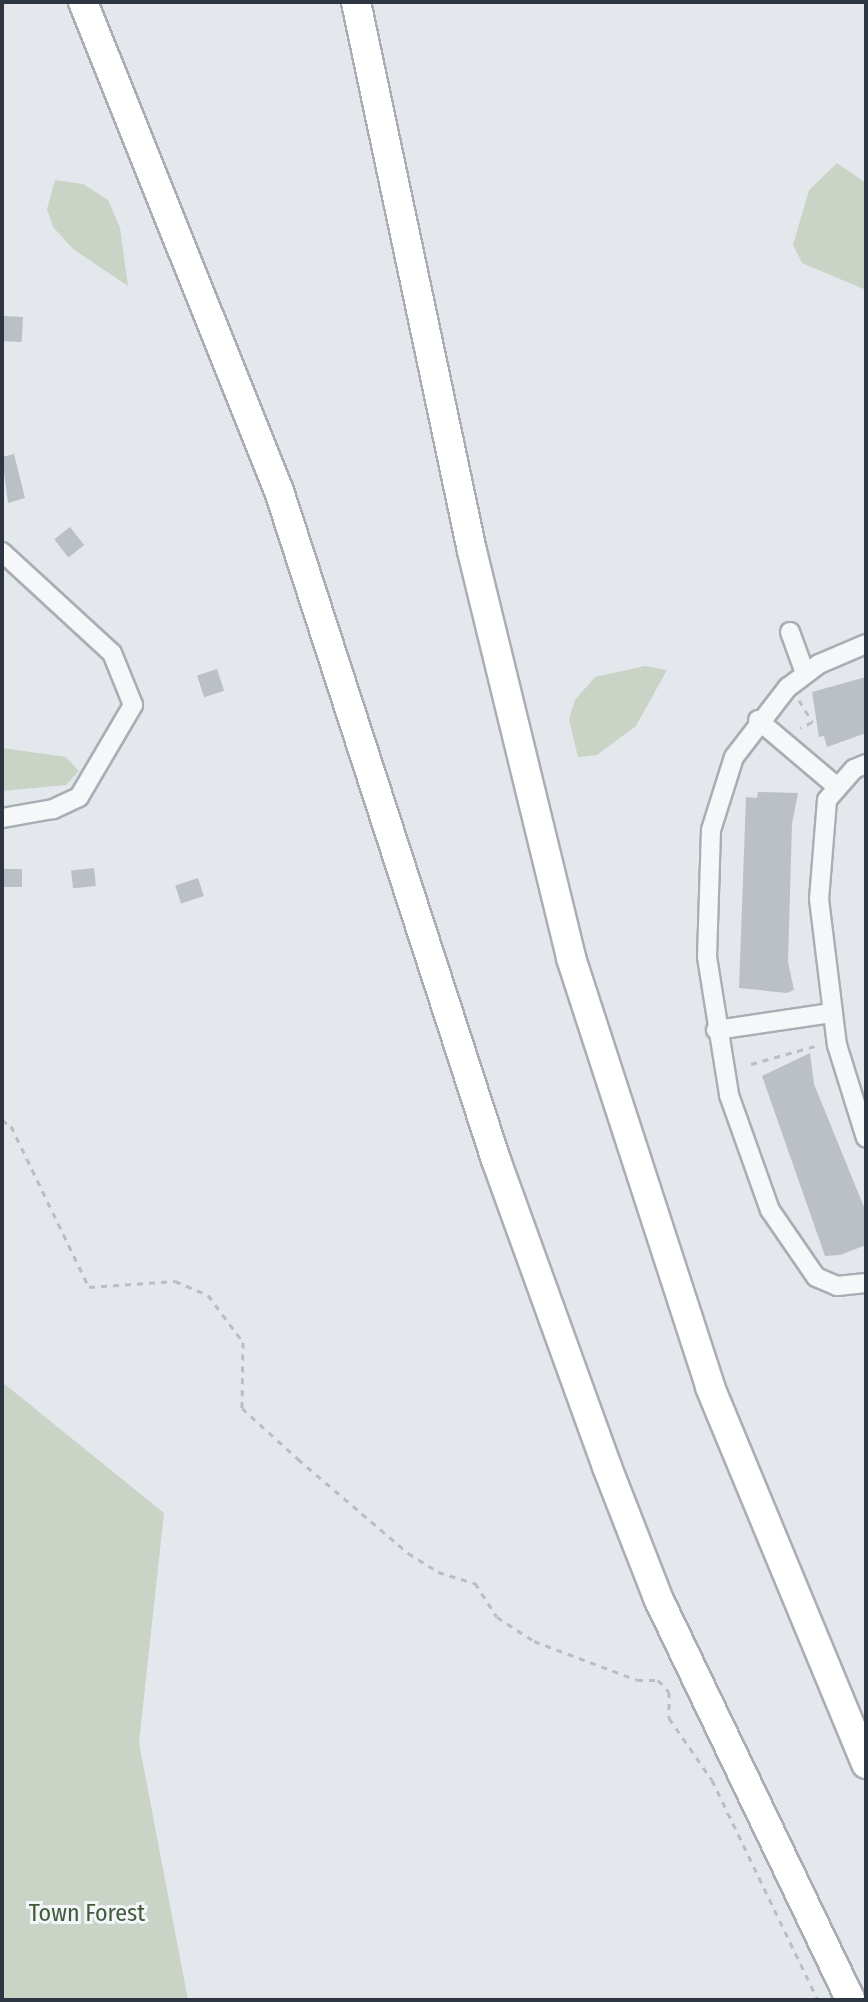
<!DOCTYPE html>
<html>
<head>
<meta charset="utf-8">
<style>
  body { margin:0 }
  #map { position:relative; width:868px; height:2002px; overflow:hidden; background:#e4e7eb; font-family:"Fira Sans Condensed",sans-serif }
  div>[style] { position:absolute }
  .green>* { inset:0; background:#cad4c6 }
  .building>* { inset:0; background:#bbc0c7; transform-origin:0 0 }
  .path>* { height:3px; margin-top:-1.5px; transform-origin:0; background:repeating-linear-gradient(90deg,#babdc2 0 6px,transparent 0 12px) }
  .roads { filter:drop-shadow(2px 0 #a9aeb5) drop-shadow(-2px 0 #a9aeb5) drop-shadow(0 2px #a9aeb5) drop-shadow(0 -2px #a9aeb5) }
  .minor>* { height:18px; margin:-9px; padding:0 9px; transform-origin:9px; border-radius:9px; background:#f6f7f9 }
  .highway>* { height:28px; margin:-14px; padding:0 14px; transform-origin:14px; border-radius:14px; background:#fff }
  span { translate:-50% -50%; white-space:nowrap; text-align:center; line-height:1.15; -webkit-text-stroke:6px #f3f5f8; paint-order:stroke }
  .park-label { font-size:24px; color:#425c3b }
  .frame { position:absolute; inset:0; border:4px solid #2d3542; pointer-events:none }
</style>
</head>
<body>
<div id="map">
  <div class="green">
    <div style="clip-path:polygon(837px 163px,866px 183px,866px 290px,802px 263px,793px 245px,809px 190px)"></div>
    <div style="clip-path:polygon(55px 180px,83px 184px,108px 200px,120px 228px,128px 286px,73px 249px,53px 227px,47px 209px)"></div>
    <div style="clip-path:polygon(645px 666px,667px 670px,636px 726px,597px 755px,578px 757px,569px 719px,575px 700px,595px 677px)"></div>
    <div style="clip-path:polygon(2px 748px,66px 757px,79px 771px,66px 785px,2px 791px)"></div>
    <div style="clip-path:polygon(2px 1382px,164px 1513px,139px 1743px,188px 2000px,2px 2000px)"></div>
  </div>
  <div class="building">
    <div style="left:3px;top:316px;width:20px;height:25px;rotate:3deg"></div>
    <div style="clip-path:polygon(14px 454px,25px 498px,8px 503px,2px 457px)"></div>
    <div style="left:70px;top:527px;width:23px;height:20px;rotate:52deg"></div>
    <div style="left:217px;top:669px;width:23px;height:21px;rotate:72deg"></div>
    <div style="clip-path:polygon(866px 677px,866px 733px,827px 747px,824px 736px,819px 737px,812px 692px)"></div>
    <div style="clip-path:polygon(758px 792px,798px 793px,792px 824px,788px 962px,794px 990px,787px 993px,739px 988px,746px 797px,757px 798px)"></div>
    <div style="left:94px;top:868px;width:18px;height:23px;rotate:84deg"></div>
    <div style="left:2px;top:869px;width:20px;height:18px"></div>
    <div style="left:198px;top:878px;width:19px;height:24px;rotate:72deg"></div>
    <div style="clip-path:polygon(810px 1053px,814px 1084px,866px 1212px,866px 1245px,840px 1255px,825px 1256px,762px 1076px)"></div>
  </div>
  <div class="path">
    <div style="left:799px;top:700px;width:26px;rotate:59deg"></div>
    <div style="left:812px;top:722px;width:13px;rotate:153deg"></div>
    <div style="left:751px;top:1064px;width:66px;rotate:-15.7deg"></div>
    <div style="left:2px;top:1120px;width:11px;rotate:34deg"></div>
    <div style="left:11px;top:1126px;width:179px;rotate:64.2deg"></div>
    <div style="left:89px;top:1287px;width:86px;rotate:-4deg"></div>
    <div style="left:175px;top:1281px;width:36px;rotate:23deg"></div>
    <div style="left:208px;top:1295px;width:59px;rotate:53.3deg"></div>
    <div style="left:243px;top:1342px;width:66px;rotate:90.9deg"></div>
    <div style="left:242px;top:1408px;width:76px;rotate:42.3deg"></div>
    <div style="left:298px;top:1459px;width:145px;rotate:40.5deg"></div>
    <div style="left:408px;top:1553px;width:36px;rotate:32deg"></div>
    <div style="left:438px;top:1572px;width:39px;rotate:17deg"></div>
    <div style="left:475px;top:1583px;width:40px;rotate:57.1deg"></div>
    <div style="left:497px;top:1617px;width:44px;rotate:33deg"></div>
    <div style="left:534px;top:1641px;width:110px;rotate:20.7deg"></div>
    <div style="left:637px;top:1680px;width:21px"></div>
    <div style="left:658px;top:1680px;width:16px;rotate:47deg"></div>
    <div style="left:669px;top:1692px;width:26px;rotate:90deg"></div>
    <div style="left:669px;top:1718px;width:75px;rotate:55.3deg"></div>
    <div style="left:712px;top:1780px;width:244px;rotate:64.3deg"></div>
  </div>
  <div class="roads">
    <div class="minor">
      <div style="left:2px;top:552px;width:149px;rotate:42.6deg"></div>
      <div style="left:112px;top:653px;width:56px;rotate:68deg"></div>
      <div style="left:133px;top:705px;width:107px;rotate:120.4deg"></div>
      <div style="left:79px;top:797px;width:29px;rotate:155deg"></div>
      <div style="left:53px;top:809px;width:52px;rotate:170deg"></div>
      <div style="left:790px;top:632px;width:44px;rotate:69.9deg"></div>
      <div style="left:866px;top:644px;width:51px;rotate:156.9deg"></div>
      <div style="left:819px;top:664px;width:39px;rotate:143deg"></div>
      <div style="left:788px;top:687px;width:88px;rotate:127.6deg"></div>
      <div style="left:734px;top:757px;width:77px;rotate:107.5deg"></div>
      <div style="left:711px;top:830px;width:127px;rotate:91.8deg"></div>
      <div style="left:707px;top:957px;width:140px;rotate:80.9deg"></div>
      <div style="left:729px;top:1095px;width:122px;rotate:70.4deg"></div>
      <div style="left:770px;top:1210px;width:81px;rotate:55.5deg"></div>
      <div style="left:816px;top:1277px;width:23px;rotate:23deg"></div>
      <div style="left:837px;top:1286px;width:29px;rotate:-6deg"></div>
      <div style="left:758px;top:720px;width:102px;rotate:40.2deg"></div>
      <div style="left:866px;top:764px;width:13px;rotate:157deg"></div>
      <div style="left:854px;top:769px;width:41px;rotate:131.1deg"></div>
      <div style="left:827px;top:800px;width:99px;rotate:94.6deg"></div>
      <div style="left:819px;top:899px;width:147px;rotate:83deg"></div>
      <div style="left:837px;top:1045px;width:97px;rotate:72.7deg"></div>
      <div style="left:716px;top:1030px;width:116px;rotate:-8.4deg"></div>
    </div>
    <div class="highway">
      <div style="left:83px;top:2px;width:527px;rotate:68.16deg"></div>
      <div style="left:279px;top:491px;width:703px;rotate:72.03deg"></div>
      <div style="left:496px;top:1160px;width:326px;rotate:70.1deg"></div>
      <div style="left:607px;top:1467px;width:141px;rotate:68.7deg"></div>
      <div style="left:658px;top:1598px;width:446px;rotate:64.4deg"></div>
      <div style="left:356px;top:2px;width:561px;rotate:78.07deg"></div>
      <div style="left:472px;top:551px;width:419px;rotate:76.3deg"></div>
      <div style="left:571px;top:958px;width:451px;rotate:72deg"></div>
      <div style="left:710px;top:1387px;width:408px;rotate:67.5deg"></div>
    </div>
  </div>
  <div class="park-label">
    <span style="left:87px;top:1914px">Town Forest</span>
  </div>
  <div class="frame"></div>
</div>
</body>
</html>
